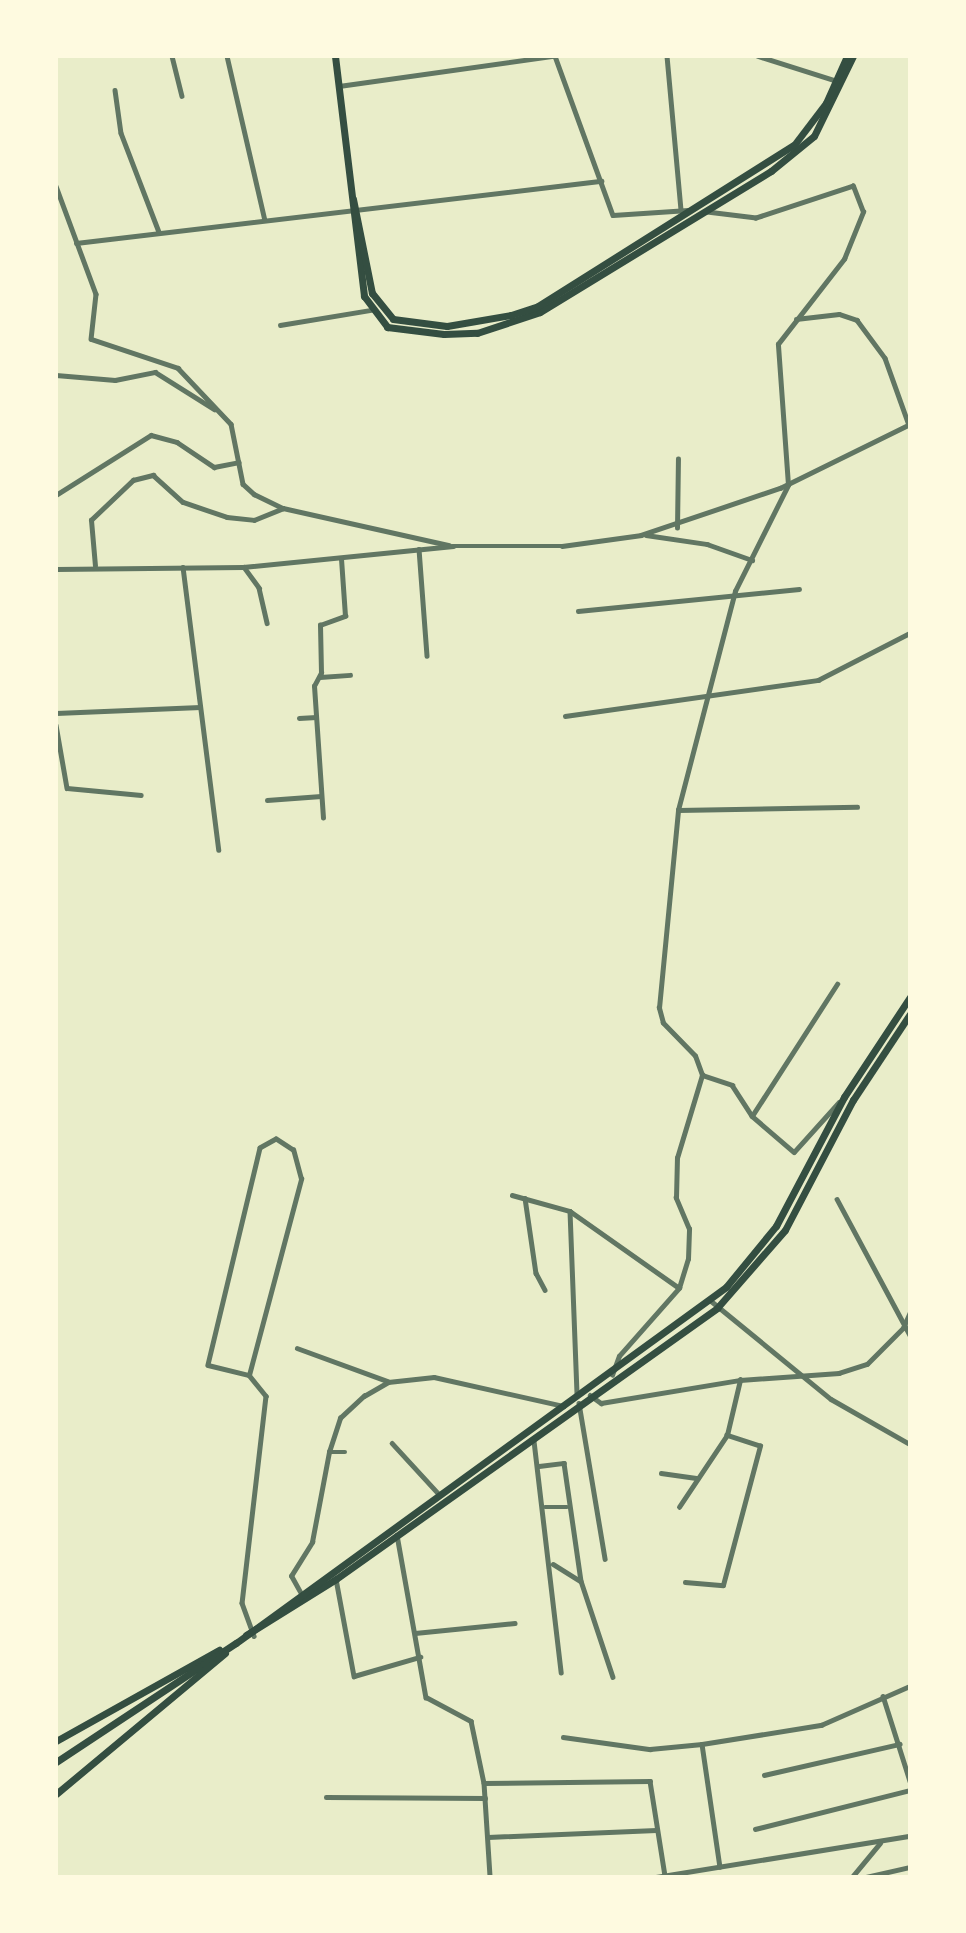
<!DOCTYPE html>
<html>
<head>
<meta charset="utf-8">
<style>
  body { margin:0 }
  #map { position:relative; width:966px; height:1933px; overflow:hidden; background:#e9edc9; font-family:"DejaVu Sans",sans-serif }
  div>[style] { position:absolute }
  .minor>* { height:4.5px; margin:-2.25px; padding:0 2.25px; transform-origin:2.25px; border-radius:2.25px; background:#617663 }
  .primary>* { height:7px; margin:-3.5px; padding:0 3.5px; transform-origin:3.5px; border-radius:3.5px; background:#344e41 }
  span { translate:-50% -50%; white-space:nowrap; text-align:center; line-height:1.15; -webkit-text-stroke:6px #fefae0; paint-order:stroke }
  .frame { position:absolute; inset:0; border:58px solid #fefae0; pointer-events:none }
</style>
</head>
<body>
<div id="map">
  <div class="minor">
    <div style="left:172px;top:56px;width:41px;rotate:76deg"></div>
    <div style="left:227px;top:56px;width:168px;rotate:77deg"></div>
    <div style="left:555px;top:56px;width:169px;rotate:70deg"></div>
    <div style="left:613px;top:215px;width:75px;rotate:-3.8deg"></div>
    <div style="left:667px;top:56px;width:155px;rotate:84.8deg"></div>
    <div style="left:758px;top:56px;width:83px;rotate:17.6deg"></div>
    <div style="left:339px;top:86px;width:216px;rotate:-8deg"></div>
    <div style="left:115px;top:90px;width:43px;rotate:82.1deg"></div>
    <div style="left:121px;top:133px;width:106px;rotate:69deg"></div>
    <div style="left:56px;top:186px;width:115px;rotate:69.7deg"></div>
    <div style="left:96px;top:294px;width:45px;rotate:96.3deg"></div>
    <div style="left:91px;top:339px;width:92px;rotate:18.4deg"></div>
    <div style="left:178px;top:368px;width:77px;rotate:46.6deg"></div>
    <div style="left:231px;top:424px;width:61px;rotate:78.7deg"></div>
    <div style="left:243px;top:484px;width:15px;rotate:42deg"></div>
    <div style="left:254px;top:494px;width:32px;rotate:26deg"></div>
    <div style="left:283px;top:508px;width:170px;rotate:12.6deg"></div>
    <div style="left:76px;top:243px;width:529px;rotate:-6.74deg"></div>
    <div style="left:796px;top:319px;width:43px;rotate:-6.6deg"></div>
    <div style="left:839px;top:314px;width:19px;rotate:18deg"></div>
    <div style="left:857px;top:320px;width:47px;rotate:53.6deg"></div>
    <div style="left:885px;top:358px;width:71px;rotate:70.3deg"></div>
    <div style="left:280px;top:325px;width:92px;rotate:-9.4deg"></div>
    <div style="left:56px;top:375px;width:59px;rotate:4.8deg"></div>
    <div style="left:115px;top:380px;width:41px;rotate:-11.3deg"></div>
    <div style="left:155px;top:372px;width:70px;rotate:32.1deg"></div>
    <div style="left:56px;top:495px;width:112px;rotate:-32.3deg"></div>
    <div style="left:151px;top:435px;width:27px;rotate:15deg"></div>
    <div style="left:177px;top:442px;width:45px;rotate:34deg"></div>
    <div style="left:214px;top:467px;width:25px;rotate:-11deg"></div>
    <div style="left:677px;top:528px;width:69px;rotate:-89.2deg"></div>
    <div style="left:646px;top:535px;width:62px;rotate:8.4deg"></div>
    <div style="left:707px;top:544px;width:48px;rotate:19.6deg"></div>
    <div style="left:419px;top:549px;width:107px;rotate:85.7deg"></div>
    <div style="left:95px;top:566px;width:46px;rotate:-95deg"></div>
    <div style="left:91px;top:520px;width:58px;rotate:-43.6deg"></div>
    <div style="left:133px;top:480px;width:21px;rotate:-14deg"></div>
    <div style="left:153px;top:475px;width:40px;rotate:42deg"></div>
    <div style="left:183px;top:502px;width:46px;rotate:18.8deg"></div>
    <div style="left:227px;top:517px;width:27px;rotate:6deg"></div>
    <div style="left:254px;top:520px;width:31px;rotate:-22deg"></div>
    <div style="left:183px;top:567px;width:285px;rotate:82.8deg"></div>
    <div style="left:244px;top:567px;width:26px;rotate:54deg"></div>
    <div style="left:259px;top:588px;width:36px;rotate:77deg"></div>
    <div style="left:56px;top:569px;width:187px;rotate:-0.6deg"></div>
    <div style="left:243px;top:567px;width:211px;rotate:-5.7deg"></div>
    <div style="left:453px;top:546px;width:109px"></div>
    <div style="left:562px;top:546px;width:80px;rotate:-7.9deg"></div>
    <div style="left:641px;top:535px;width:147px;rotate:-18.7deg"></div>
    <div style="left:780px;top:488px;width:145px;rotate:-26.2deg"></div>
    <div style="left:578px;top:611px;width:222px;rotate:-5.7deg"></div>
    <div style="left:320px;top:677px;width:30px;rotate:-4deg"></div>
    <div style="left:56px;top:713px;width:144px;rotate:-2.4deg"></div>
    <div style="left:565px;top:716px;width:256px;rotate:-8.1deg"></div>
    <div style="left:818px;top:680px;width:103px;rotate:-27.1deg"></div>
    <div style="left:299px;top:718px;width:17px;rotate:-3deg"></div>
    <div style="left:56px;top:725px;width:64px;rotate:80.1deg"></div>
    <div style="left:67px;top:788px;width:74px;rotate:5.4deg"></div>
    <div style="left:267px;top:800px;width:54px;rotate:-4.2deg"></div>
    <div style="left:678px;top:810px;width:179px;rotate:-1deg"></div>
    <div style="left:323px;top:818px;width:132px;rotate:-93.9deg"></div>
    <div style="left:314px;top:686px;width:15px;rotate:-62deg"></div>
    <div style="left:321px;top:673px;width:48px;rotate:-91.2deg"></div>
    <div style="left:320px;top:625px;width:27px;rotate:-20deg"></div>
    <div style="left:345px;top:616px;width:57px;rotate:-94deg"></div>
    <div style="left:702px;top:1075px;width:20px;rotate:-110deg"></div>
    <div style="left:695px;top:1056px;width:46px;rotate:-134.1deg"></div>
    <div style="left:663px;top:1023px;width:16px;rotate:-105deg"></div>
    <div style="left:659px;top:1008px;width:199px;rotate:-84.5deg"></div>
    <div style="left:678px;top:810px;width:226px;rotate:-75.4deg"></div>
    <div style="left:735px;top:591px;width:119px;rotate:-63.4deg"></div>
    <div style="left:788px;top:485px;width:141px;rotate:-94.1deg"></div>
    <div style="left:778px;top:344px;width:108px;rotate:-52.2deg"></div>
    <div style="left:844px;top:259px;width:51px;rotate:-68deg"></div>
    <div style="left:863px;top:212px;width:28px;rotate:-111deg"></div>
    <div style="left:853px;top:186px;width:102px;rotate:161.7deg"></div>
    <div style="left:756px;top:218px;width:49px;rotate:-173deg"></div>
    <div style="left:702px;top:1075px;width:32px;rotate:18deg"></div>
    <div style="left:732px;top:1085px;width:37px;rotate:57deg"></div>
    <div style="left:752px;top:1116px;width:55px;rotate:40.6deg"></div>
    <div style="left:794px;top:1152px;width:67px;rotate:-48deg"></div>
    <div style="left:752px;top:1116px;width:157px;rotate:-57.2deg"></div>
    <div style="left:512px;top:1195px;width:60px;rotate:15.4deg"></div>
    <div style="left:570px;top:1211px;width:133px;rotate:35.2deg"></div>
    <div style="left:525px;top:1198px;width:76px;rotate:81.7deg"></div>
    <div style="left:536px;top:1273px;width:19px;rotate:62deg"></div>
    <div style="left:837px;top:1199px;width:154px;rotate:61.8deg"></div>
    <div style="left:570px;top:1211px;width:184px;rotate:87.8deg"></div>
    <div style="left:710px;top:1300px;width:156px;rotate:39.3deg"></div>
    <div style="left:831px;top:1399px;width:91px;rotate:29.7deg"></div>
    <div style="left:297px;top:1348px;width:96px;rotate:20.1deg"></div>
    <div style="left:249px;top:1375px;width:203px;rotate:-75.1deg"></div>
    <div style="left:301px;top:1179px;width:30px;rotate:-105deg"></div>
    <div style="left:293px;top:1150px;width:20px;rotate:-147deg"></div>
    <div style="left:276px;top:1139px;width:18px;rotate:151deg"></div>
    <div style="left:260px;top:1148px;width:223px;rotate:103.5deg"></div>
    <div style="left:208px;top:1365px;width:42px;rotate:13.7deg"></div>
    <div style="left:249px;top:1375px;width:27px;rotate:51deg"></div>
    <div style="left:266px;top:1396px;width:208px;rotate:96.6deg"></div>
    <div style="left:242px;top:1603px;width:35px;rotate:70deg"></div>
    <div style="left:612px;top:1375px;width:20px;rotate:-70deg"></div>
    <div style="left:619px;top:1356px;width:91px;rotate:-48.6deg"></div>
    <div style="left:679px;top:1288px;width:30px;rotate:-73deg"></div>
    <div style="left:688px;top:1259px;width:30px;rotate:-88deg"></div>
    <div style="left:689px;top:1229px;width:34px;rotate:-113deg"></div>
    <div style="left:676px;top:1198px;width:40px;rotate:-88.6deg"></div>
    <div style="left:677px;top:1158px;width:87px;rotate:-73.2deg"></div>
    <div style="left:590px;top:1395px;width:14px;rotate:36deg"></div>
    <div style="left:601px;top:1403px;width:141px;rotate:-9.4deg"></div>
    <div style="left:740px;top:1380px;width:99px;rotate:-4deg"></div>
    <div style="left:839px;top:1373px;width:29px;rotate:-18deg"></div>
    <div style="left:867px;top:1364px;width:51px;rotate:-45deg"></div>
    <div style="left:903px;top:1328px;width:17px;rotate:-66deg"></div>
    <div style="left:579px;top:1403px;width:158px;rotate:80.5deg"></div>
    <div style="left:534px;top:1441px;width:233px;rotate:83.3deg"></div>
    <div style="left:392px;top:1443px;width:68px;rotate:47.4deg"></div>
    <div style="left:329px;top:1452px;width:16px"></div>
    <div style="left:539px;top:1466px;width:25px;rotate:-7deg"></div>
    <div style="left:564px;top:1463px;width:119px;rotate:81.8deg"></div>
    <div style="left:581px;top:1581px;width:101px;rotate:71.6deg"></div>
    <div style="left:661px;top:1473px;width:37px;rotate:8deg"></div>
    <div style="left:545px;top:1507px;width:22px"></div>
    <div style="left:679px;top:1507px;width:87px;rotate:-56.3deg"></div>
    <div style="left:727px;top:1435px;width:57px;rotate:-76.7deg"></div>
    <div style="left:397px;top:1535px;width:165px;rotate:79.9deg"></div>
    <div style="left:426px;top:1697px;width:51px;rotate:28.1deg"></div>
    <div style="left:471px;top:1721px;width:63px;rotate:78.2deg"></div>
    <div style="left:484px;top:1783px;width:94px;rotate:86.3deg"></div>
    <div style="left:553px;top:1564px;width:32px;rotate:32deg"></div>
    <div style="left:336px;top:1579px;width:99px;rotate:79.5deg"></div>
    <div style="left:354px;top:1676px;width:69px;rotate:-16.1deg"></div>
    <div style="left:685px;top:1582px;width:38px;rotate:5deg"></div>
    <div style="left:723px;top:1585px;width:144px;rotate:-75.1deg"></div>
    <div style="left:760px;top:1446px;width:35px;rotate:-162deg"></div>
    <div style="left:300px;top:1592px;width:18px;rotate:-119deg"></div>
    <div style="left:291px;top:1576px;width:40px;rotate:-58deg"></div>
    <div style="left:312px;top:1542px;width:92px;rotate:-79.3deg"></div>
    <div style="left:329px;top:1452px;width:36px;rotate:-72deg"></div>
    <div style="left:340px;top:1418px;width:33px;rotate:-43deg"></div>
    <div style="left:364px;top:1396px;width:28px;rotate:-30deg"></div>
    <div style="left:388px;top:1382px;width:46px;rotate:-6.2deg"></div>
    <div style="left:434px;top:1377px;width:133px;rotate:12.6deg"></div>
    <div style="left:415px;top:1633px;width:100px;rotate:-5.7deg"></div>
    <div style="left:883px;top:1696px;width:89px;rotate:72.4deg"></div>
    <div style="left:563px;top:1737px;width:88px;rotate:7.9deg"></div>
    <div style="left:650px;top:1749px;width:52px;rotate:-5.5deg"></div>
    <div style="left:702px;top:1744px;width:121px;rotate:-9.1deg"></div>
    <div style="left:821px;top:1725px;width:97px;rotate:-23.7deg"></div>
    <div style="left:702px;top:1744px;width:124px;rotate:81.7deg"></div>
    <div style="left:764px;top:1775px;width:139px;rotate:-12.9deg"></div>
    <div style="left:484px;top:1783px;width:166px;rotate:-0.7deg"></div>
    <div style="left:650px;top:1781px;width:96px;rotate:81deg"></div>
    <div style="left:326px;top:1797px;width:159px;rotate:0.4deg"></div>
    <div style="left:755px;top:1829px;width:160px;rotate:-14.1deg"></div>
    <div style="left:488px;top:1837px;width:168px;rotate:-2.4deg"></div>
    <div style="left:656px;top:1877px;width:257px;rotate:-9.2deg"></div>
    <div style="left:852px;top:1877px;width:44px;rotate:-50.5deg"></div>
    <div style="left:866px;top:1877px;width:45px;rotate:-12.8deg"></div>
  </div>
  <div class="primary">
    <div style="left:335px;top:56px;width:242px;rotate:83.1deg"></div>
    <div style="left:364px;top:296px;width:39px;rotate:53deg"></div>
    <div style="left:387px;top:327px;width:57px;rotate:7deg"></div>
    <div style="left:444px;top:334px;width:33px;rotate:-2deg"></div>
    <div style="left:477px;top:333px;width:66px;rotate:-18.4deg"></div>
    <div style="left:540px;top:312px;width:271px;rotate:-31.4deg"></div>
    <div style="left:771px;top:171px;width:55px;rotate:-39.1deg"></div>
    <div style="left:814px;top:136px;width:89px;rotate:-64deg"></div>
    <div style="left:353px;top:199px;width:96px;rotate:78.6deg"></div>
    <div style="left:372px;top:293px;width:33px;rotate:51deg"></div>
    <div style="left:393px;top:319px;width:54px;rotate:7.4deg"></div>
    <div style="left:447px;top:326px;width:65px;rotate:-9.8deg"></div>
    <div style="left:511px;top:315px;width:28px;rotate:-18deg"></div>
    <div style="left:538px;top:306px;width:302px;rotate:-32.2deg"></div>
    <div style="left:794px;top:145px;width:53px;rotate:-52.7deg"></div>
    <div style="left:826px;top:103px;width:51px;rotate:-65.9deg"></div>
    <div style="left:246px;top:1635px;width:106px;rotate:-31.9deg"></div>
    <div style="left:336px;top:1579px;width:468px;rotate:-35.4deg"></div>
    <div style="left:717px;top:1308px;width:103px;rotate:-48.9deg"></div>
    <div style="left:785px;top:1230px;width:147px;rotate:-62.4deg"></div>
    <div style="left:853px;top:1100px;width:103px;rotate:-56.5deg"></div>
    <div style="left:56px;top:1741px;width:187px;rotate:-29.2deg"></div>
    <div style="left:56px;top:1762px;width:216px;rotate:-33.5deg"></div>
    <div style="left:236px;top:1643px;width:606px;rotate:-36deg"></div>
    <div style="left:726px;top:1287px;width:79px;rotate:-50.7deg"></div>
    <div style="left:776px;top:1226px;width:146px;rotate:-62.2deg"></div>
    <div style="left:844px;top:1097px;width:120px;rotate:-56.6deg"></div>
    <div style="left:56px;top:1794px;width:220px;rotate:-39.8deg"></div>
  </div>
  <div class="frame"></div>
</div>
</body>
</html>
